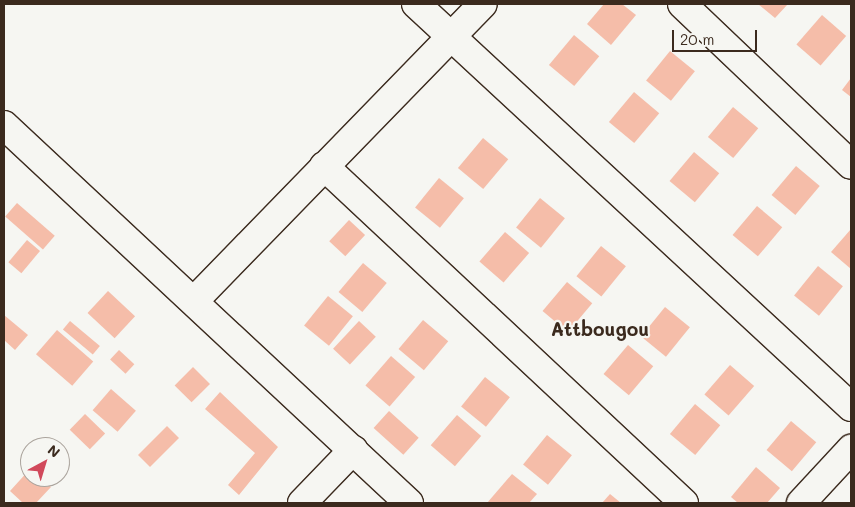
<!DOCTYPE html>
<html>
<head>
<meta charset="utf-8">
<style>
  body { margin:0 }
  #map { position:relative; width:855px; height:507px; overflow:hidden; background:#f6f6f2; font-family:Mali,sans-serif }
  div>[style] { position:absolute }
  .building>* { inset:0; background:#f5bda9; transform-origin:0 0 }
  .roads { filter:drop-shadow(1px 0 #3b2a1e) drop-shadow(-1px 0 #3b2a1e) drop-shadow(0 1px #3b2a1e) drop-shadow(0 -1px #3b2a1e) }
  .minor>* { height:28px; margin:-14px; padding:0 14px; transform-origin:14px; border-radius:14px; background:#f6f6f2 }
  span { translate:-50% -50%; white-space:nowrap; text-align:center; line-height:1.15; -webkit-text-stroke:4.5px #f6f6f2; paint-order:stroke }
  .quarter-label { font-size:19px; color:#3b2a1e; font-weight:700 }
  .frame { position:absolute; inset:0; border:5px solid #3b2a1e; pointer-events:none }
  .north { position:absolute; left:20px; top:437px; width:50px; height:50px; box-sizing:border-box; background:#f6f6f2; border:1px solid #aba49d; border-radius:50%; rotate:39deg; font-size:14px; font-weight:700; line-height:20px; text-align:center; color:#3b2a1e }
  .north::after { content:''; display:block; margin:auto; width:18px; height:22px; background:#d1495b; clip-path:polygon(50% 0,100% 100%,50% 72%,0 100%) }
  .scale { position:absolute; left:672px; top:30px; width:85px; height:22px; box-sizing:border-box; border:2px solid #3b2a1e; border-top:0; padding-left:6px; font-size:15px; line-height:18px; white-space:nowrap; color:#3b2a1e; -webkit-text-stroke:4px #f6f6f2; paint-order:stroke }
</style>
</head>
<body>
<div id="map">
  <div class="building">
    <div style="clip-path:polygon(604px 4px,622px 4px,636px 15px,611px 45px,587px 24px)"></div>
    <div style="clip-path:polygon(758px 4px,788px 4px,775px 18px)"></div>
    <div style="left:822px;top:15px;width:32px;height:39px;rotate:41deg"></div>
    <div style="left:574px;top:35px;width:33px;height:39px;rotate:40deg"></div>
    <div style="left:670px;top:51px;width:32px;height:38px;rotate:39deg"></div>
    <div style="clip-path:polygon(851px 78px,851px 97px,842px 90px)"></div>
    <div style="left:634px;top:92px;width:33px;height:39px;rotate:40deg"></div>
    <div style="left:733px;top:107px;width:33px;height:39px;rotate:40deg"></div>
    <div style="left:483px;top:138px;width:33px;height:39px;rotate:40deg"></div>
    <div style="left:694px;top:152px;width:33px;height:38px;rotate:40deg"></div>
    <div style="left:796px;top:166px;width:31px;height:38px;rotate:40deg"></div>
    <div style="left:439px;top:178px;width:32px;height:38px;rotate:39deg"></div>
    <div style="left:540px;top:198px;width:32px;height:38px;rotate:39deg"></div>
    <div style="left:17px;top:203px;width:50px;height:18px;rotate:41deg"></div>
    <div style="left:757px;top:206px;width:33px;height:38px;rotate:40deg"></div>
    <div style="left:349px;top:220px;width:22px;height:29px;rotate:43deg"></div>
    <div style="clip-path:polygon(851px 229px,851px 269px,831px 252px)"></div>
    <div style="left:505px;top:232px;width:32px;height:39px;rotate:41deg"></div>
    <div style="left:27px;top:240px;width:17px;height:29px;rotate:40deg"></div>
    <div style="left:601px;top:246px;width:32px;height:39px;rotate:39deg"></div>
    <div style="left:363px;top:263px;width:31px;height:38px;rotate:40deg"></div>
    <div style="left:818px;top:266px;width:32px;height:38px;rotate:39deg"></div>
    <div style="left:567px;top:282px;width:33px;height:38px;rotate:40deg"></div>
    <div style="left:108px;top:291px;width:37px;height:30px;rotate:43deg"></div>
    <div style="left:328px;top:296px;width:32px;height:38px;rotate:39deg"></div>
    <div style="left:665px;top:307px;width:32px;height:38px;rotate:39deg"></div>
    <div style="clip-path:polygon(4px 315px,28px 335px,15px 350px,4px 340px)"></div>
    <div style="left:423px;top:320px;width:33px;height:38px;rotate:40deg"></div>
    <div style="left:70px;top:321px;width:39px;height:11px;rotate:40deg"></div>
    <div style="left:359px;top:321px;width:23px;height:38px;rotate:43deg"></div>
    <div style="left:57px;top:330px;width:48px;height:32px;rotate:41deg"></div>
    <div style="left:628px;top:345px;width:33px;height:38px;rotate:40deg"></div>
    <div style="left:119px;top:350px;width:21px;height:13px;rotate:43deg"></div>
    <div style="left:391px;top:356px;width:32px;height:39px;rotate:41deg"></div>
    <div style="left:730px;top:365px;width:32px;height:39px;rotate:41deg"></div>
    <div style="left:193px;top:367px;width:24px;height:26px;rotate:45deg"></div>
    <div style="left:485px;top:377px;width:32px;height:38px;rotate:39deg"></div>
    <div style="left:111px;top:389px;width:33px;height:28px;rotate:41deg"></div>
    <div style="clip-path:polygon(220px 392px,278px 447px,239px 495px,228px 485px,255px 453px,205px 409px)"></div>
    <div style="left:695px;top:404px;width:33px;height:39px;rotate:40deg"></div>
    <div style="left:389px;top:411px;width:40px;height:23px;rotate:42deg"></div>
    <div style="left:85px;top:414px;width:28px;height:22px;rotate:44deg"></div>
    <div style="left:457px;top:415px;width:32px;height:40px;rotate:41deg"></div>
    <div style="left:791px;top:421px;width:33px;height:38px;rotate:40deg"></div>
    <div style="left:167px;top:426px;width:17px;height:41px;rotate:45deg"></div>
    <div style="left:547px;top:435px;width:32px;height:38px;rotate:39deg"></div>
    <div style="clip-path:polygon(756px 467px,780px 488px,767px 503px,738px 503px,731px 497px)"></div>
    <div style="clip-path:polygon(30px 469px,30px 477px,41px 477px,51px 487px,36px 503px,23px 503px,10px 491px)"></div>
    <div style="clip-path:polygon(512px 474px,537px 494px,529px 503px,487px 503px)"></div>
    <div style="clip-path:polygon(610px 494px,621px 503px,602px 503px)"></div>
  </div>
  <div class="roads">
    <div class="minor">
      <div style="left:416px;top:4px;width:593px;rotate:42.81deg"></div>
      <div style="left:682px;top:4px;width:233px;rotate:43.6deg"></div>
      <div style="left:4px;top:125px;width:554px;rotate:43.03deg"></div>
      <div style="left:324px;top:166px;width:493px;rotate:43.1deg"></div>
      <div style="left:194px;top:301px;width:414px;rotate:-45.8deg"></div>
      <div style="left:302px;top:503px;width:74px;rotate:-46.1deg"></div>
      <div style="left:801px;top:503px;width:74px;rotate:-47.2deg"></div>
    </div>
  </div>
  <div class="quarter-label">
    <span style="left:600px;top:329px">Attbougou</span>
  </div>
  <div class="frame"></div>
  <div class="north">N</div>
  <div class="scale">20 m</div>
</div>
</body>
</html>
